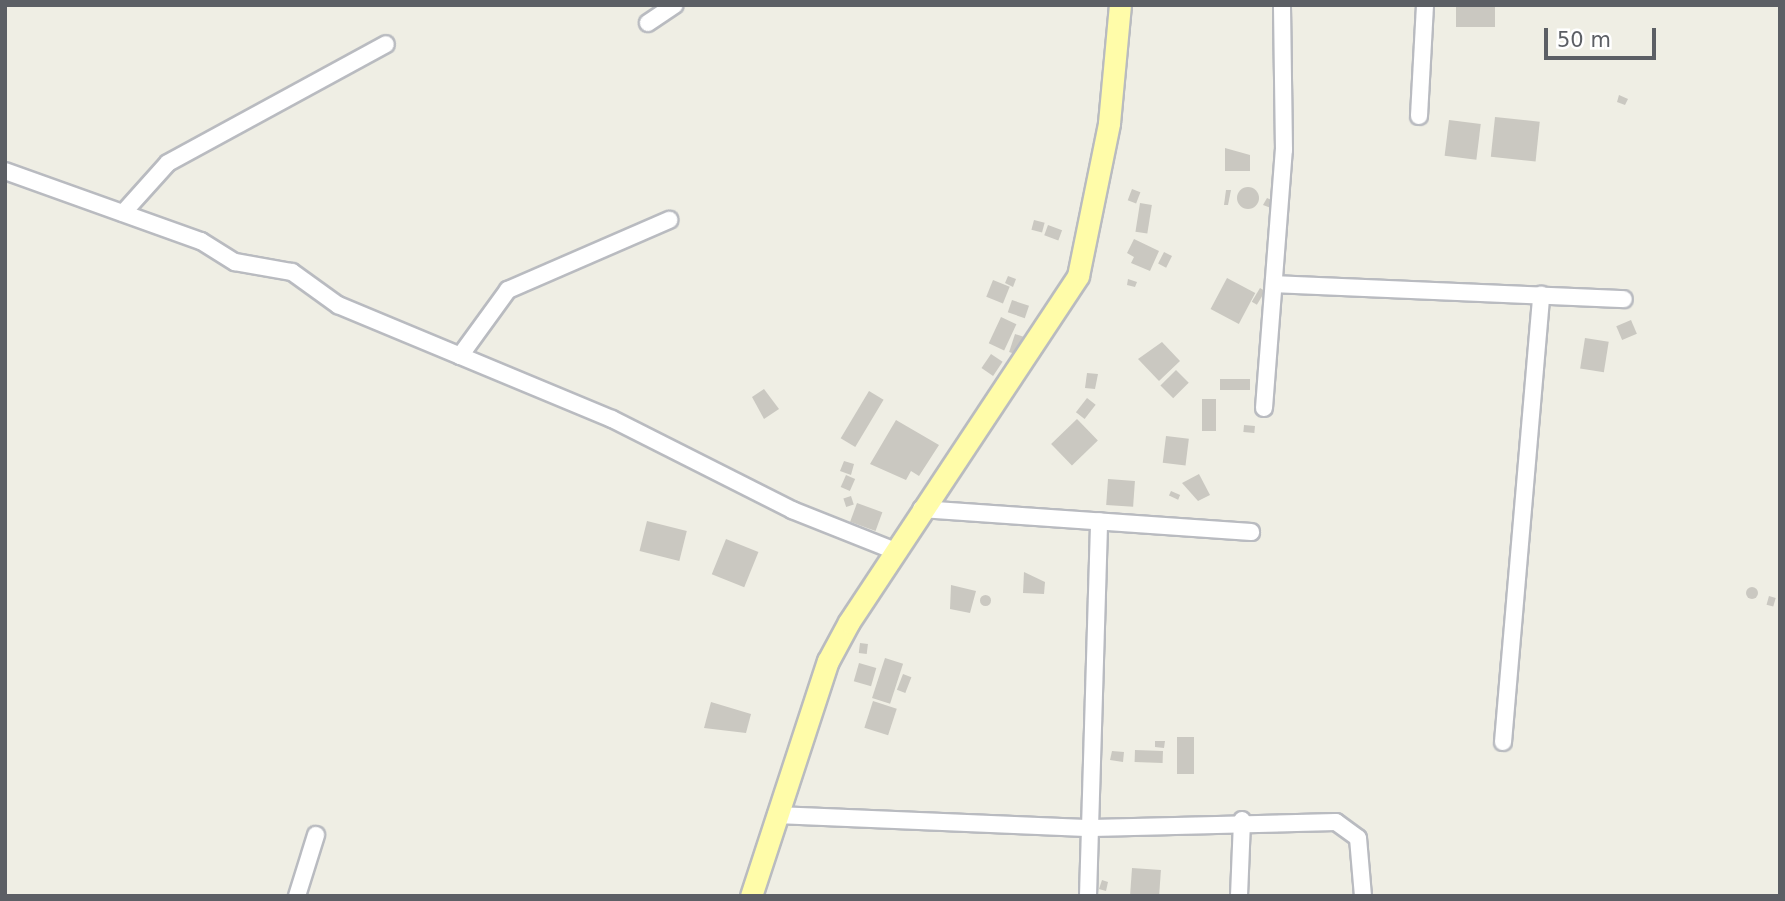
<!DOCTYPE html>
<html>
<head>
<meta charset="utf-8">
<style>
  body { margin:0 }
  #map { position:relative; width:1785px; height:901px; overflow:hidden; background:#efeee4; font-family:"DejaVu Sans",sans-serif }
  div>[style] { position:absolute }
  .building>* { inset:0; background:#cac8c1; transform-origin:0 0 }
  .round { border-radius:50% }
  .roads { filter:drop-shadow(2px 0 #b9bbc0) drop-shadow(-2px 0 #b9bbc0) drop-shadow(0 2px #b9bbc0) drop-shadow(0 -2px #b9bbc0) }
  .minor>* { height:16px; margin:-8px; padding:0 8px; transform-origin:8px; border-radius:8px; background:#fff }
  .major>* { height:21px; margin:-10.5px; padding:0 10.5px; transform-origin:10.5px; border-radius:10.5px; background:#fffca9 }
  span { translate:-50% -50%; white-space:nowrap; text-align:center; line-height:1.15; -webkit-text-stroke:6px #fff; paint-order:stroke }
  .frame { position:absolute; inset:0; border:7px solid #5c5f65; pointer-events:none }
  .scale { position:absolute; left:1544px; top:28px; width:112px; height:32px; box-sizing:border-box; border:4px solid #5c5f65; border-top:0; padding-left:9px; font-size:21px; line-height:24px; white-space:nowrap; color:#5c5f65; -webkit-text-stroke:5px #fff; paint-order:stroke }
</style>
</head>
<body>
<div id="map">
  <div class="building">
    <div style="left:1456px;top:5px;width:39px;height:22px"></div>
    <div style="clip-path:polygon(1619px 95px,1628px 99px,1625px 105px,1617px 102px)"></div>
    <div style="left:1495px;top:117px;width:45px;height:40px;rotate:6deg"></div>
    <div style="left:1449px;top:120px;width:32px;height:36px;rotate:7deg"></div>
    <div style="clip-path:polygon(1225px 148px,1250px 155px,1250px 171px,1225px 171px)"></div>
    <div class="round" style="left:1237px;top:187px;width:22px;height:22px"></div>
    <div style="left:1132px;top:189px;width:9px;height:12px;rotate:21deg"></div>
    <div style="clip-path:polygon(1226px 190px,1231px 190px,1228px 205px,1224px 205px)"></div>
    <div style="clip-path:polygon(1267px 198px,1274px 201px,1271px 208px,1263px 205px)"></div>
    <div style="left:1140px;top:203px;width:12px;height:29px;rotate:9deg"></div>
    <div style="left:1034px;top:220px;width:11px;height:10px;rotate:15deg"></div>
    <div style="left:1048px;top:225px;width:15px;height:11px;rotate:20deg"></div>
    <div style="clip-path:polygon(1134px 239px,1159px 251px,1150px 271px,1131px 263px,1134px 257px,1127px 253px)"></div>
    <div style="left:1164px;top:252px;width:9px;height:13px;rotate:27deg"></div>
    <div style="clip-path:polygon(1008px 276px,1016px 279px,1013px 287px,1005px 283px)"></div>
    <div style="left:1227px;top:278px;width:32px;height:35px;rotate:28deg"></div>
    <div style="clip-path:polygon(1128px 279px,1137px 282px,1135px 287px,1127px 285px)"></div>
    <div style="left:993px;top:280px;width:18px;height:18px;rotate:22deg"></div>
    <div style="left:1260px;top:288px;width:6px;height:16px;rotate:31deg"></div>
    <div style="left:1012px;top:300px;width:18px;height:13px;rotate:19deg"></div>
    <div style="left:1001px;top:317px;width:17px;height:29px;rotate:25deg"></div>
    <div style="left:1631px;top:320px;width:15px;height:16px;rotate:67deg"></div>
    <div style="left:1015px;top:334px;width:13px;height:19px;rotate:18deg"></div>
    <div style="left:1585px;top:338px;width:24px;height:31px;rotate:9deg"></div>
    <div style="clip-path:polygon(1162px 342px,1180px 361px,1159px 381px,1138px 359px)"></div>
    <div style="left:991px;top:354px;width:14px;height:17px;rotate:34deg"></div>
    <div style="left:1176px;top:370px;width:18px;height:22px;rotate:45deg"></div>
    <div style="clip-path:polygon(1087px 373px,1098px 374px,1095px 389px,1085px 388px)"></div>
    <div style="left:1220px;top:379px;width:30px;height:11px"></div>
    <div style="clip-path:polygon(764px 389px,779px 409px,764px 419px,752px 397px)"></div>
    <div style="left:869px;top:391px;width:17px;height:55px;rotate:31deg"></div>
    <div style="left:1087px;top:398px;width:11px;height:18px;rotate:38deg"></div>
    <div style="left:1202px;top:399px;width:14px;height:32px"></div>
    <div style="left:1077px;top:419px;width:30px;height:36px;rotate:46deg"></div>
    <div style="clip-path:polygon(896px 420px,939px 445px,919px 476px,911px 471px,906px 480px,870px 464px)"></div>
    <div style="left:1244px;top:425px;width:11px;height:7px;rotate:5deg"></div>
    <div style="left:1166px;top:436px;width:23px;height:27px;rotate:7deg"></div>
    <div style="clip-path:polygon(844px 461px,854px 464px,851px 475px,840px 471px)"></div>
    <div style="clip-path:polygon(1199px 474px,1210px 495px,1198px 501px,1182px 483px)"></div>
    <div style="left:846px;top:475px;width:10px;height:13px;rotate:24deg"></div>
    <div style="left:1108px;top:479px;width:27px;height:26px;rotate:4deg"></div>
    <div style="left:1171px;top:491px;width:10px;height:5px;rotate:24deg"></div>
    <div style="left:851px;top:496px;width:9px;height:8px;rotate:72deg"></div>
    <div style="left:857px;top:503px;width:27px;height:20px;rotate:20deg"></div>
    <div style="left:647px;top:521px;width:41px;height:31px;rotate:14deg"></div>
    <div style="left:726px;top:539px;width:35px;height:38px;rotate:22deg"></div>
    <div style="clip-path:polygon(1024px 572px,1045px 582px,1044px 594px,1023px 593px)"></div>
    <div style="clip-path:polygon(951px 585px,976px 591px,970px 613px,950px 609px)"></div>
    <div class="round" style="left:1746px;top:587px;width:12px;height:12px"></div>
    <div class="round" style="left:979.5px;top:594.5px;width:11px;height:11px"></div>
    <div style="left:1769px;top:596px;width:7px;height:9px;rotate:16deg"></div>
    <div style="left:860px;top:643px;width:8px;height:10px;rotate:7deg"></div>
    <div style="left:885px;top:658px;width:19px;height:42px;rotate:18deg"></div>
    <div style="left:859px;top:663px;width:18px;height:19px;rotate:16deg"></div>
    <div style="left:903px;top:674px;width:9px;height:17px;rotate:21deg"></div>
    <div style="left:873px;top:701px;width:25px;height:28px;rotate:18deg"></div>
    <div style="clip-path:polygon(711px 702px,751px 714px,746px 733px,704px 728px)"></div>
    <div style="left:1177px;top:737px;width:17px;height:37px"></div>
    <div style="clip-path:polygon(1155px 741px,1165px 741px,1164px 748px,1155px 747px)"></div>
    <div style="left:1135px;top:750px;width:28px;height:12px;rotate:2deg"></div>
    <div style="clip-path:polygon(1112px 751px,1124px 752px,1123px 762px,1110px 760px)"></div>
    <div style="left:1132px;top:868px;width:29px;height:27px;rotate:4deg"></div>
    <div style="clip-path:polygon(1102px 880px,1108px 882px,1106px 891px,1099px 889px)"></div>
  </div>
  <div class="roads">
    <div class="minor">
      <div style="left:648px;top:23px;width:32px;rotate:-34deg"></div>
      <div style="left:1419px;top:116px;width:111px;rotate:-86.9deg"></div>
      <div style="left:5px;top:171px;width:208px;rotate:19.7deg"></div>
      <div style="left:201px;top:241px;width:40px;rotate:32deg"></div>
      <div style="left:235px;top:262px;width:58px;rotate:10deg"></div>
      <div style="left:292px;top:272px;width:57px;rotate:35.7deg"></div>
      <div style="left:338px;top:305px;width:297px;rotate:22.6deg"></div>
      <div style="left:612px;top:419px;width:202px;rotate:26.8deg"></div>
      <div style="left:792px;top:510px;width:111px;rotate:21.7deg"></div>
      <div style="left:123px;top:213px;width:67px;rotate:-48deg"></div>
      <div style="left:168px;top:163px;width:248px;rotate:-28.6deg"></div>
      <div style="left:1274px;top:284px;width:350px;rotate:2.5deg"></div>
      <div style="left:460px;top:356px;width:82px;rotate:-54deg"></div>
      <div style="left:508px;top:290px;width:176px;rotate:-23.5deg"></div>
      <div style="left:1264px;top:408px;width:259px;rotate:-85.6deg"></div>
      <div style="left:1284px;top:150px;width:145px;rotate:-90.8deg"></div>
      <div style="left:921px;top:509px;width:331px;rotate:4deg"></div>
      <div style="left:1503px;top:742px;width:449px;rotate:-85.1deg"></div>
      <div style="left:776px;top:815px;width:316px;rotate:2.4deg"></div>
      <div style="left:1092px;top:828px;width:244px;rotate:-1.4deg"></div>
      <div style="left:1336px;top:822px;width:27px;rotate:36deg"></div>
      <div style="left:1358px;top:838px;width:58px;rotate:85.1deg"></div>
      <div style="left:297px;top:896px;width:64px;rotate:-72.7deg"></div>
      <div style="left:1088px;top:896px;width:375px;rotate:-88.3deg"></div>
      <div style="left:1239px;top:896px;width:76px;rotate:-87.7deg"></div>
    </div>
    <div class="major">
      <div style="left:751px;top:896px;width:247px;rotate:-71.9deg"></div>
      <div style="left:828px;top:661px;width:44px;rotate:-61.7deg"></div>
      <div style="left:849px;top:622px;width:415px;rotate:-56.5deg"></div>
      <div style="left:1078px;top:276px;width:156px;rotate:-78.5deg"></div>
      <div style="left:1109px;top:123px;width:119px;rotate:-84.7deg"></div>
    </div>
  </div>
  <div class="frame"></div>
  <div class="scale">50 m</div>
</div>
</body>
</html>
